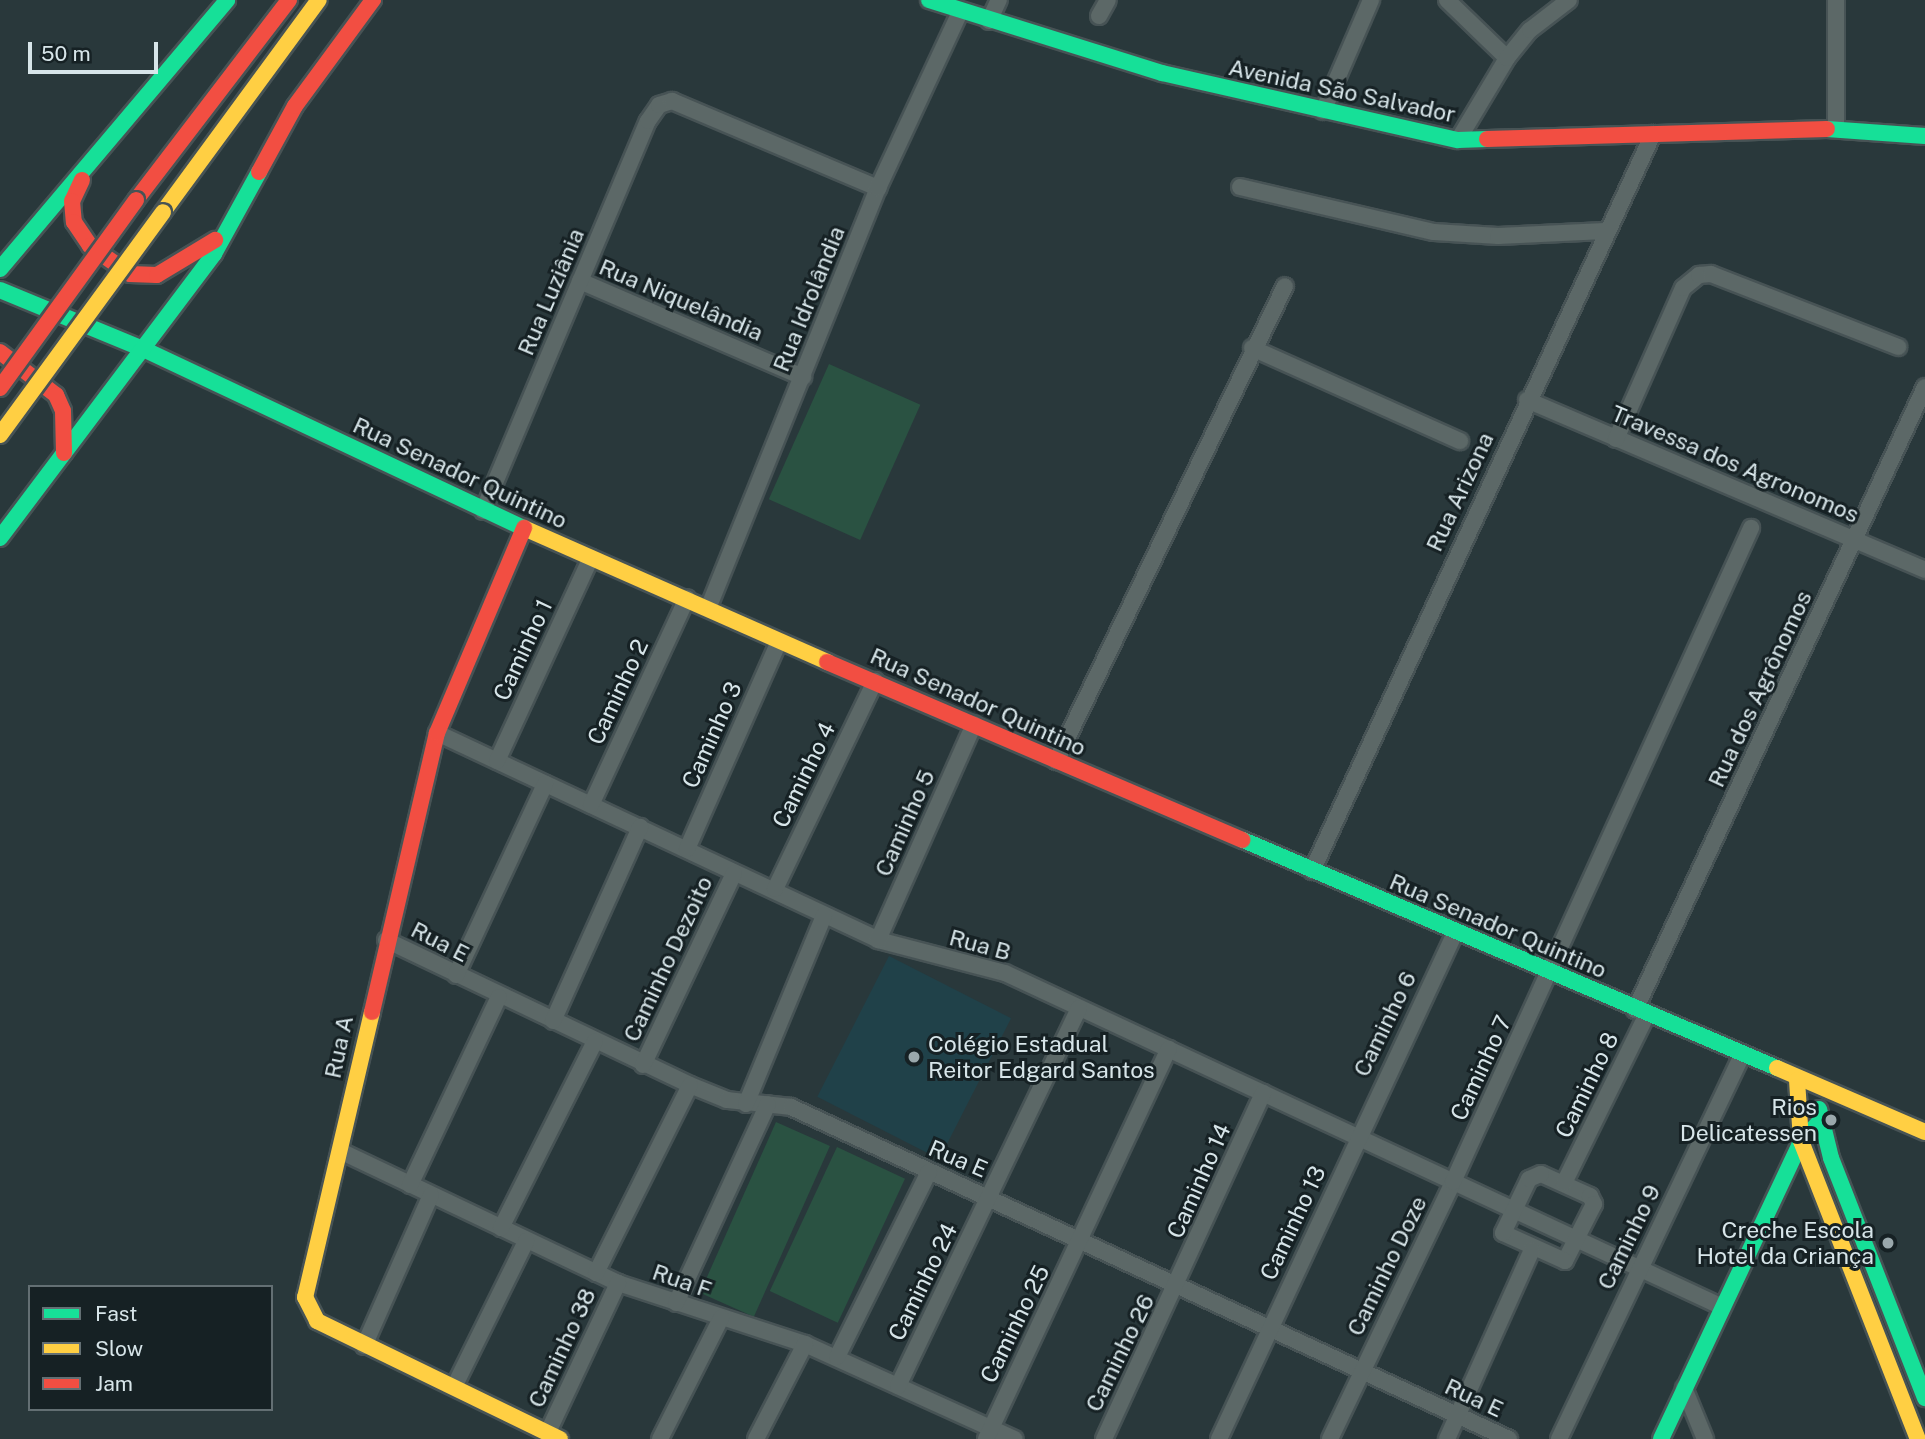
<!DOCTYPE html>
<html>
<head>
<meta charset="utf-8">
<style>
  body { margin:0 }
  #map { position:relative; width:1925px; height:1439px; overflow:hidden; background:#29383b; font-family:"Public Sans",sans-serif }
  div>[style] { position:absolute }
  .built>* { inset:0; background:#204149; transform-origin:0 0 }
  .green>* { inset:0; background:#2a5242; transform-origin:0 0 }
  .roads { filter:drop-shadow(2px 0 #475355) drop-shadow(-2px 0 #475355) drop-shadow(0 2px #475355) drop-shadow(0 -2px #475355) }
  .street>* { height:16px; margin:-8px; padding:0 8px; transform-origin:8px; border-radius:8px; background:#5c6867 }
  .fast>* { height:16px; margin:-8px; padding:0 8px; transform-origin:8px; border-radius:8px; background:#16e098 }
  .slow>* { height:16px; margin:-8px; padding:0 8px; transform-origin:8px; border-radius:8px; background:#ffcf43 }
  .jam>* { height:16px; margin:-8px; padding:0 8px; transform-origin:8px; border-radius:8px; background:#f24e42 }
  .bridges { filter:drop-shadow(2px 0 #475355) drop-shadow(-2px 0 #475355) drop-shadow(0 2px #475355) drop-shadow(0 -2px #475355) }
  .slow-bridge>* { height:16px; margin:-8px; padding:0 8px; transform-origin:8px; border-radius:8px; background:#ffcf43 }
  .jam-bridge>* { height:16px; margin:-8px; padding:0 8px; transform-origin:8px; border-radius:8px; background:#f24e42 }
  .dots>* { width:19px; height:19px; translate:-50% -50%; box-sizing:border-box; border:4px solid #162124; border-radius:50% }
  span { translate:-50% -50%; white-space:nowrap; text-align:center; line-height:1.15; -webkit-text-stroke:6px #162124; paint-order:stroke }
  .street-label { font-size:23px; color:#d7e5e9 }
  .poi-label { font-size:23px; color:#d7e5e9 }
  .left { translate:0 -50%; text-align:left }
  .right { translate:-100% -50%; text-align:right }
  .legend { position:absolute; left:28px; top:1285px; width:245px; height:126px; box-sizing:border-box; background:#162124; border:2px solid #636f73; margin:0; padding:9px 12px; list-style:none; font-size:21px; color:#d7e5e9 }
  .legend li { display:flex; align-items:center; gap:14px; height:35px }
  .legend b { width:35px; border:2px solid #636f73 }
  .scale { position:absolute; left:28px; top:42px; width:130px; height:32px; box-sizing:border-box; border:4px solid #d7e5e9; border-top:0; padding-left:9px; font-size:21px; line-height:24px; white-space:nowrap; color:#d7e5e9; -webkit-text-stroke:5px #162124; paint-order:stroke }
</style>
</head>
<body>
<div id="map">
  <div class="built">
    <div style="left:889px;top:956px;width:137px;height:158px;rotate:27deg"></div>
  </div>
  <div class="green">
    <div style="left:829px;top:364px;width:100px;height:148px;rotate:24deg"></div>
    <div style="left:776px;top:1122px;width:59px;height:187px;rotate:24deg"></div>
    <div style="left:837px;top:1147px;width:75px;height:159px;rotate:25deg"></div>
  </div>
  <div class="roads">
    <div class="street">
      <div style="left:1447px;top:0;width:83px;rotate:44deg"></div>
      <div style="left:1099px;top:16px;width:18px;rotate:-61deg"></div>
      <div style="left:989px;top:21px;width:23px;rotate:-65deg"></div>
      <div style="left:1323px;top:111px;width:121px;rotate:-66.6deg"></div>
      <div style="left:1836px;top:129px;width:129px;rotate:-90deg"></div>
      <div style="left:1458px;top:140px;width:96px;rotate:-59.1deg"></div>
      <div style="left:1507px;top:58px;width:36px;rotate:-51deg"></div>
      <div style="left:1530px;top:30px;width:49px;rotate:-37.6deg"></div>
      <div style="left:1240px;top:187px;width:199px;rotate:13.1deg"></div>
      <div style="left:1434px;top:232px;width:64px;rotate:3.6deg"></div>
      <div style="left:1498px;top:236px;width:107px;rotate:-2.7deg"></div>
      <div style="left:580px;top:281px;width:243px;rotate:23.3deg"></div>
      <div style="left:1252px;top:348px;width:228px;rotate:24.1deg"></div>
      <div style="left:1527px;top:400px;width:433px;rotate:23.1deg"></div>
      <div style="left:1616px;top:439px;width:165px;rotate:-66.1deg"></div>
      <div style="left:1683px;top:288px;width:21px;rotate:-39deg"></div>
      <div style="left:1699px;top:275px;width:12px;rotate:-5deg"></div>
      <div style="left:1711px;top:274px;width:201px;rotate:21.3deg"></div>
      <div style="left:483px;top:511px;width:423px;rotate:-67.1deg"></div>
      <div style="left:648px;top:121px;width:19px;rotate:-55deg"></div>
      <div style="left:659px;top:105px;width:14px;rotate:-17deg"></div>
      <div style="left:672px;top:101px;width:224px;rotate:22.9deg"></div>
      <div style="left:709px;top:606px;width:451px;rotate:-68deg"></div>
      <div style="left:878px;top:188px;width:194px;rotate:-65deg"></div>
      <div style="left:437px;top:733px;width:487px;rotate:25.1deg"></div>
      <div style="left:878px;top:940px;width:131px;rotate:14.6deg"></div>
      <div style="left:1005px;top:973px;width:789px;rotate:24.97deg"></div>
      <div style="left:497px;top:761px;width:224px;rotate:-65.2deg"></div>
      <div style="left:1056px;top:761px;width:527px;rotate:-64.26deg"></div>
      <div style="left:591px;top:805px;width:228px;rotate:-65.1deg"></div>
      <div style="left:687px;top:849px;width:227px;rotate:-66.1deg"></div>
      <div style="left:1312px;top:871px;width:812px;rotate:-65.17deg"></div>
      <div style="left:775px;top:889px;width:231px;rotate:-64.3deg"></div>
      <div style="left:386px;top:940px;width:337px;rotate:25.5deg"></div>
      <div style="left:690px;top:1085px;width:40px;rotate:22deg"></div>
      <div style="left:727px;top:1100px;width:64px;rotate:6.2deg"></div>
      <div style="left:791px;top:1107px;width:791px;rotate:24.82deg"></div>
      <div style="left:878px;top:940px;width:236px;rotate:-66deg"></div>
      <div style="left:456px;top:975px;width:211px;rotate:-65deg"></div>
      <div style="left:1635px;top:1010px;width:687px;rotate:-65.04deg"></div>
      <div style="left:553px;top:1021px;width:213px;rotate:-65.8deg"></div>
      <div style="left:643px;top:1065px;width:212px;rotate:-64.6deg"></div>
      <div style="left:746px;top:1104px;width:204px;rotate:-67.5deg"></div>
      <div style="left:340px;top:1151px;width:308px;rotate:25.4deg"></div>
      <div style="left:618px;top:1283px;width:197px;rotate:18.1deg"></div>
      <div style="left:805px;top:1344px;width:230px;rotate:24.4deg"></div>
      <div style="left:1541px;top:1174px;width:54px;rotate:24.2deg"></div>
      <div style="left:1590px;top:1196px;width:9px;rotate:63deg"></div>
      <div style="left:1594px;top:1204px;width:64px;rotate:117deg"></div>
      <div style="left:1565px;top:1261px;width:68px;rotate:-155.7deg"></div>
      <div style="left:1503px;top:1233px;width:60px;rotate:-64.3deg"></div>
      <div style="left:1529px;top:1179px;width:13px;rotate:-23deg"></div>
      <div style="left:1564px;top:1183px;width:188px;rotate:-63.8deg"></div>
      <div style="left:410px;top:1185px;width:208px;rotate:-64.7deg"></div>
      <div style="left:501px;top:1228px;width:209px;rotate:-63.3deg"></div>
      <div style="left:596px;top:1273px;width:210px;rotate:-63.4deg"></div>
      <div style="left:676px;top:1303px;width:219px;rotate:-65.2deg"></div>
      <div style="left:364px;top:1346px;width:165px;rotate:-66.1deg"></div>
      <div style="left:837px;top:1357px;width:207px;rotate:-63.6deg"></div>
      <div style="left:898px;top:1386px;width:419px;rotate:-64.4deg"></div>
      <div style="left:454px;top:1387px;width:163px;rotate:-63.7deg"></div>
      <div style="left:1684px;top:1388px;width:55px;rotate:67.6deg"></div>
      <div style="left:548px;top:1432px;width:165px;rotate:-64.8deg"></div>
      <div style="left:660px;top:1439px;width:136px;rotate:-63.2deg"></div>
      <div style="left:756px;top:1439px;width:107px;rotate:-62.7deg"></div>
      <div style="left:986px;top:1439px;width:431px;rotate:-64.9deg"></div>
      <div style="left:1104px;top:1439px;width:381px;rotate:-65.3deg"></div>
      <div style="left:1219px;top:1439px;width:558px;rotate:-65deg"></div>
      <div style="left:1330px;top:1439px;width:285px;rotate:-64.4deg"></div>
      <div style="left:1453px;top:1182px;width:719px;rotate:-65.5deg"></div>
      <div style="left:1447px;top:1439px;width:207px;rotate:-65.8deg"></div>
      <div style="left:1559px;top:1439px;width:424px;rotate:-64.5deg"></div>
    </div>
    <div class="fast">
      <div style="left:929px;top:0;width:244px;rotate:17.4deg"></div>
      <div style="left:1162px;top:73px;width:303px;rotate:12.8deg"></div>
      <div style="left:1458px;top:140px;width:29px;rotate:-2deg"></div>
      <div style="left:1827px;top:129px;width:98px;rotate:4.1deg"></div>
      <div style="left:0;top:269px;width:352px;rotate:-49.8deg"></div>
      <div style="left:0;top:290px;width:155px;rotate:22.4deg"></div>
      <div style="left:143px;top:349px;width:423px;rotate:25.2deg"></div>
      <div style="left:0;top:538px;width:356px;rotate:-53deg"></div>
      <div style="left:214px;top:254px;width:94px;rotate:-61.2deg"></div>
      <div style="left:1243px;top:840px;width:581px;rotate:23.12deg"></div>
      <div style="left:1819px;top:1109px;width:50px;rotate:76.2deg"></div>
      <div style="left:1831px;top:1158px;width:258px;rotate:68.6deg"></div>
      <div style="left:1661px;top:1439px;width:329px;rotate:-64.8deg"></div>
      <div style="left:1801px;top:1141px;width:29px;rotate:-46deg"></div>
    </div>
    <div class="slow">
      <div style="left:163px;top:212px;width:263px;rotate:-53.7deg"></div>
      <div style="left:526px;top:529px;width:329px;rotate:23.8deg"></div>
      <div style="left:372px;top:1012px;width:293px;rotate:103.2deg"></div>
      <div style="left:305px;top:1297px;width:27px;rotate:63deg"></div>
      <div style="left:317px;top:1321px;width:270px;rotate:25.9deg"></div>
      <div style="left:1777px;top:1068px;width:161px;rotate:23.4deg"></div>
      <div style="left:1797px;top:1080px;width:61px;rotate:86.2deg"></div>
      <div style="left:1801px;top:1141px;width:320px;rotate:68.6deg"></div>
    </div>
    <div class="jam">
      <div style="left:1487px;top:139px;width:340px;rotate:-1.7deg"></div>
      <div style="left:259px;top:172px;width:75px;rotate:-61.4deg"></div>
      <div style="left:295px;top:106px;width:132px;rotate:-53.7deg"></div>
      <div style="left:82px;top:180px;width:23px;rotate:115deg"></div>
      <div style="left:72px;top:201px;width:21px;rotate:85deg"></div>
      <div style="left:74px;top:222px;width:29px;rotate:56deg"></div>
      <div style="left:90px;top:246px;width:49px;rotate:35deg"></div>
      <div style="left:130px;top:274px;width:27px;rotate:2deg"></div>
      <div style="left:157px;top:275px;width:68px;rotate:-31.1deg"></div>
      <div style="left:136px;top:200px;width:252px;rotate:-52.6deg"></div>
      <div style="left:0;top:352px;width:71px;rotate:37.5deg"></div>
      <div style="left:56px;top:395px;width:17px;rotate:66deg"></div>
      <div style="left:63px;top:411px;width:42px;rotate:88.6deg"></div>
      <div style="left:827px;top:662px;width:452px;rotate:23.2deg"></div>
      <div style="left:372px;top:1012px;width:286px;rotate:-76.9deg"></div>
      <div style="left:437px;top:733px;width:223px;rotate:-67deg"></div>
    </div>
  </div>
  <div class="bridges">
    <div class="slow-bridge">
      <div style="left:0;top:435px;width:276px;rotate:-53.8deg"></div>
    </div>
    <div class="jam-bridge">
      <div style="left:0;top:388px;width:232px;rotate:-54.1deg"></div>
    </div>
  </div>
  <div class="dots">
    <div style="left:914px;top:1057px;background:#9aa8ac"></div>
    <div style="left:1831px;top:1120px;background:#9aa8ac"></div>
    <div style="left:1888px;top:1243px;background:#9aa8ac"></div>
  </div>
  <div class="street-label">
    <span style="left:1342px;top:91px;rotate:12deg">Avenida São Salvador</span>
    <span style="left:551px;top:292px;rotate:-67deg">Rua Luziânia</span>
    <span style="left:809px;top:299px;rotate:-68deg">Rua Idrolândia</span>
    <span style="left:681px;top:300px;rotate:23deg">Rua Niquelândia</span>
    <span style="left:1735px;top:464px;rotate:23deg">Travessa dos Agronomos</span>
    <span style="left:460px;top:473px;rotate:25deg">Rua Senador Quintino</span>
    <span style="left:1460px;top:492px;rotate:-65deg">Rua Arizona</span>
    <span style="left:523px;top:650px;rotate:-65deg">Caminho 1</span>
    <span style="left:1760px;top:689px;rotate:-65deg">Rua dos Agrônomos</span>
    <span style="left:618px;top:692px;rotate:-65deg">Caminho 2</span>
    <span style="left:978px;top:702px;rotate:24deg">Rua Senador Quintino</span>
    <span style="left:712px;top:735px;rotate:-66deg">Caminho 3</span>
    <span style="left:804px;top:775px;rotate:-64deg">Caminho 4</span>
    <span style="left:905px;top:823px;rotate:-66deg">Caminho 5</span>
    <span style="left:1498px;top:926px;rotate:23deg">Rua Senador Quintino</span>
    <span style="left:440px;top:942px;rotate:27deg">Rua E</span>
    <span style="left:980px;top:945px;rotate:15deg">Rua B</span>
    <span style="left:668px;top:959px;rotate:-65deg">Caminho Dezoito</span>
    <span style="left:1385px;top:1024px;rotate:-64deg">Caminho 6</span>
    <span style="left:339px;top:1047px;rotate:-78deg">Rua A</span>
    <span style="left:1481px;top:1068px;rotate:-65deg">Caminho 7</span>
    <span style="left:1587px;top:1085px;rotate:-64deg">Caminho 8</span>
    <span style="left:958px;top:1159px;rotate:23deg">Rua E</span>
    <span style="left:1199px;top:1181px;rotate:-66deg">Caminho 14</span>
    <span style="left:1293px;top:1223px;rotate:-65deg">Caminho 13</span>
    <span style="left:1629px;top:1237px;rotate:-64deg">Caminho 9</span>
    <span style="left:1387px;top:1266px;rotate:-64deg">Caminho Doze</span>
    <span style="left:682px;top:1281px;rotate:19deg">Rua F</span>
    <span style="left:923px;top:1282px;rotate:-64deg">Caminho 24</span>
    <span style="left:1015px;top:1324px;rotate:-64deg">Caminho 25</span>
    <span style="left:562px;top:1348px;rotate:-65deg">Caminho 38</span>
    <span style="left:1120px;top:1353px;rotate:-64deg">Caminho 26</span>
    <span style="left:1474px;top:1398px;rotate:25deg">Rua E</span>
  </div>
  <div class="poi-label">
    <span class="left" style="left:928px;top:1057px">Colégio Estadual<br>Reitor Edgard Santos</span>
    <span class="right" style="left:1817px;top:1120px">Rios<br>Delicatessen</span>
    <span class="right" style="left:1874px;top:1243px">Creche Escola<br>Hotel da Criança</span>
  </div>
  <ul class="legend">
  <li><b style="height:9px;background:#16e098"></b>Fast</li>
  <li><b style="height:9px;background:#ffcf43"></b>Slow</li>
  <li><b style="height:9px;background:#f24e42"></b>Jam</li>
  </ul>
  <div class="scale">50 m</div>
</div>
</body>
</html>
